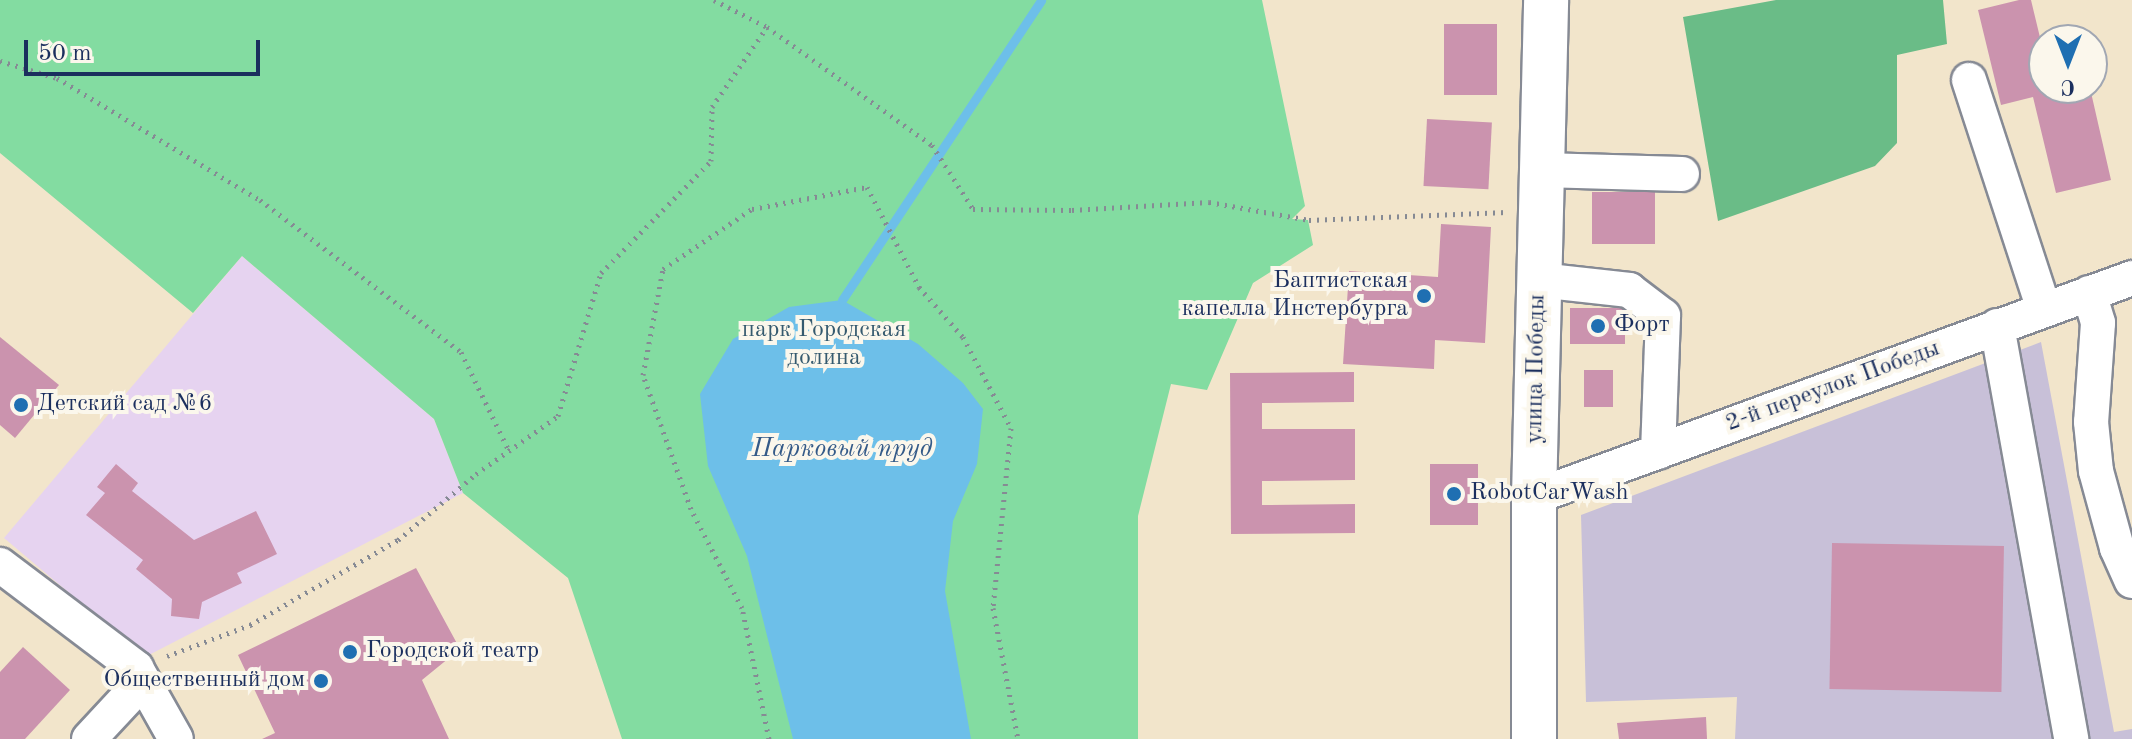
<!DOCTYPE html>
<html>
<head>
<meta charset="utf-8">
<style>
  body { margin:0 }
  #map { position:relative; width:2132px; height:739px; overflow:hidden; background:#f2e5cb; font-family:"Old Standard TT",serif }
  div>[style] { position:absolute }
  .built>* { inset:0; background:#e6d3f0 }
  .industrial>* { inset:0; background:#c8c0d8 }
  .green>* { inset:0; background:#83dca1 }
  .forest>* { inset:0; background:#6abc87 }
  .water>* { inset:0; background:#6dbfe9 }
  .stream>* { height:9px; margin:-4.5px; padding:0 4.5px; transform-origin:4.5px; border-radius:4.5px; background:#6dbfe9 }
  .building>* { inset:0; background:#cb93ae; transform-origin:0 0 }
  .path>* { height:5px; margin-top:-2.5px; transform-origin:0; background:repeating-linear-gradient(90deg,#868a94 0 2px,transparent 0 8px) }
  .roads { filter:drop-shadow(2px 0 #868a94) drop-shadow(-2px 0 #868a94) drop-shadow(0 2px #868a94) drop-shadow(0 -2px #868a94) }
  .minor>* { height:34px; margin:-17px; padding:0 17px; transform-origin:17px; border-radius:17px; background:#fff }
  .highway>* { height:44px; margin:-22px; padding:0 22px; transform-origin:22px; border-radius:22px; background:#fff }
  .dots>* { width:22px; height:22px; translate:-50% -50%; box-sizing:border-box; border:4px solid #fbf7ec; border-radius:50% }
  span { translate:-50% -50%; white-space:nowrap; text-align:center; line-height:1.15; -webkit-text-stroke:8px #fbf7ec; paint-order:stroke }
  .poi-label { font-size:24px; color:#1b2f5e }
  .right { translate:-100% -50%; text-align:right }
  .left { translate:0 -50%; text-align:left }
  .park-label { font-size:24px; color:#355a6f }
  .street-label { font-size:24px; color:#1b2f5e }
  .water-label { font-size:26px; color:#345a88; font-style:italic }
  .north { position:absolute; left:2028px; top:24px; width:80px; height:80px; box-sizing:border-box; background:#fbf7ec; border:2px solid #a1a7b3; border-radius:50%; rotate:180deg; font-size:22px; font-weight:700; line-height:32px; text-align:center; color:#1b2f5e }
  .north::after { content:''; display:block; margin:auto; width:28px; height:36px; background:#1f6fb2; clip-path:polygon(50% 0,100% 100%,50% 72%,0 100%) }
  .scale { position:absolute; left:24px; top:40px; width:236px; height:36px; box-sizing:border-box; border:4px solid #1b2f5e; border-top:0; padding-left:10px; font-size:24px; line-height:28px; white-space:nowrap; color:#1b2f5e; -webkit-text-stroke:6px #fbf7ec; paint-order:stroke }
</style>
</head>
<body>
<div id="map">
  <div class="built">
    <div style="clip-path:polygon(242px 256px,434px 419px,463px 493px,145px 657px,4px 538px)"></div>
  </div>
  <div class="industrial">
    <div style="clip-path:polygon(2041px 342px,2114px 732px,2132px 729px,2132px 739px,1735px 739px,1737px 697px,1586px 702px,1581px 515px)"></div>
  </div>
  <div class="green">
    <div style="clip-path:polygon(0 0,1262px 0,1305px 206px,1292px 219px,1308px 220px,1313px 245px,1253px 283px,1207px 390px,1171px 384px,1138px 516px,1138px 739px,622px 739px,568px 578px,463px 493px,434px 419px,242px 256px,193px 313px,0 153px)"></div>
  </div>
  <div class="forest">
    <div style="clip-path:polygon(1776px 0,1943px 0,1947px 44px,1897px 55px,1897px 143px,1875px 166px,1718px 221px,1683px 17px)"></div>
  </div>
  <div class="water">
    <div style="clip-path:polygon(842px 300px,918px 344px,963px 383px,983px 409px,977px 464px,953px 521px,945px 591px,971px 739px,793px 739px,747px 556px,708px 466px,700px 394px,733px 339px,789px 307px)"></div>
  </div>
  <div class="stream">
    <div style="left:842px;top:300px;width:360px;rotate:-56.4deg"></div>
  </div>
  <div class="building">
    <div style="clip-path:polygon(2019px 0,2031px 0,2044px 54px,2044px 88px,2053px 92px,2090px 88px,2111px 180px,2056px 193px,2033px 97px,2001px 105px,1978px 10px)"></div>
    <div style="left:1444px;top:24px;width:53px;height:71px"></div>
    <div style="left:1427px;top:119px;width:65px;height:67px;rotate:3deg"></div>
    <div style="left:1592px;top:192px;width:63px;height:52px"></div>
    <div style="clip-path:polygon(1441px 224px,1491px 227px,1485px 343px,1435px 340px,1434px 369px,1343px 364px,1349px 271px,1438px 277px)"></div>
    <div style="left:1570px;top:308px;width:55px;height:36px"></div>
    <div style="clip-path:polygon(0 337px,59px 385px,15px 438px,0 425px)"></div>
    <div style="left:1584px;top:370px;width:29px;height:37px"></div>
    <div style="clip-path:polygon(1354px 372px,1354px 402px,1262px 403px,1262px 429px,1355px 429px,1355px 480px,1262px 481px,1262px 505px,1355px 504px,1355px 533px,1231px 534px,1230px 373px)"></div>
    <div style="clip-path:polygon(116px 464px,138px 483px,132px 491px,194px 540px,256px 511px,277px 554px,237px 573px,242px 583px,202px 602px,199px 619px,171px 616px,172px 599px,136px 569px,143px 560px,86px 515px,105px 493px,97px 487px)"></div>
    <div style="left:1430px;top:464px;width:48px;height:61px"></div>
    <div style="left:1832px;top:543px;width:172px;height:146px;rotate:1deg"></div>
    <div style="clip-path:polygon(416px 568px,460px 649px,422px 680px,449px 739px,262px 739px,275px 733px,238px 655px)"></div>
    <div style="clip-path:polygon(23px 647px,70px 690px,25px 739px,0 739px,0 672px)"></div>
    <div style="clip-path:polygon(1706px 717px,1707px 739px,1619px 739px,1617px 723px)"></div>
  </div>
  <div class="path">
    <div style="left:714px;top:0;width:59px;rotate:27deg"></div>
    <div style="left:0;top:61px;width:59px;rotate:16.6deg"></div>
    <div style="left:57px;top:78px;width:237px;rotate:31deg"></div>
    <div style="left:260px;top:200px;width:252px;rotate:37.1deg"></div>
    <div style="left:461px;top:352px;width:110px;rotate:64.1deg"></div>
    <div style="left:167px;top:656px;width:89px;rotate:-20.5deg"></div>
    <div style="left:250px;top:625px;width:171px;rotate:-29.9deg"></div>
    <div style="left:398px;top:540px;width:102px;rotate:-40.2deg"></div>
    <div style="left:476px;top:474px;width:100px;rotate:-35.3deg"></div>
    <div style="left:558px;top:416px;width:149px;rotate:-73.3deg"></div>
    <div style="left:601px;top:273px;width:157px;rotate:-45.5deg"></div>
    <div style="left:711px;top:161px;width:54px;rotate:-88.9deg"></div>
    <div style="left:712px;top:107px;width:97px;rotate:-55.5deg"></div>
    <div style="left:767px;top:27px;width:203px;rotate:35.6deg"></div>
    <div style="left:932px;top:145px;width:76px;rotate:57.4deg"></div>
    <div style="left:973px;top:209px;width:99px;rotate:0.6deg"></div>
    <div style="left:1072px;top:210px;width:137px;rotate:-3.3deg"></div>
    <div style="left:1209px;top:202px;width:102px;rotate:10.2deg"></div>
    <div style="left:1309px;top:220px;width:198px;rotate:-2.3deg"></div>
    <div style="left:769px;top:739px;width:134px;rotate:-101.6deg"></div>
    <div style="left:742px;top:608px;width:111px;rotate:-117.3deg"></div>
    <div style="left:691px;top:509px;width:142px;rotate:-109.7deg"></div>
    <div style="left:643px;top:375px;width:108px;rotate:-79.3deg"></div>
    <div style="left:663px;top:269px;width:107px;rotate:-34deg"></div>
    <div style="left:752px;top:209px;width:117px;rotate:-10.8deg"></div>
    <div style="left:867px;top:187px;width:113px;rotate:62.5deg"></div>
    <div style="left:919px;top:287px;width:67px;rotate:48.7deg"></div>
    <div style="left:963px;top:337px;width:103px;rotate:62.2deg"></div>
    <div style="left:1011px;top:428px;width:181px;rotate:95.7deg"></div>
    <div style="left:993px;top:608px;width:133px;rotate:79.2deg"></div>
  </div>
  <div class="roads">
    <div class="minor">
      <div style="left:1969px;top:80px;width:241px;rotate:71.9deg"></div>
      <div style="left:1542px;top:170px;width:140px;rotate:1.6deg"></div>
      <div style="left:1539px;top:280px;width:91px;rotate:6.3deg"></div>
      <div style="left:1629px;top:290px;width:43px;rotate:37.4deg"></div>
      <div style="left:1663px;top:316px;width:136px;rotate:92.1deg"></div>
      <div style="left:2089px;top:293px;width:31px;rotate:73deg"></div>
      <div style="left:2098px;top:323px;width:99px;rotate:94deg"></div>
      <div style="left:2091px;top:422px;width:49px;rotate:84.2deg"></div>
      <div style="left:2096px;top:471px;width:80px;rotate:74.7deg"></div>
      <div style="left:2117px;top:548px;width:36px;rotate:66deg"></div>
      <div style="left:1997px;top:326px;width:420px;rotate:79.8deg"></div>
      <div style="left:1534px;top:497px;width:637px;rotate:-20.11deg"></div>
      <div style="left:0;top:565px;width:171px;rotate:37.1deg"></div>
      <div style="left:136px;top:668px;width:81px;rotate:60.6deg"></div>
      <div style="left:89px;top:739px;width:78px;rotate:-47.1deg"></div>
    </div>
    <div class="highway">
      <div style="left:1534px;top:739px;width:242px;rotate:-90deg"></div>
      <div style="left:1534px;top:497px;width:497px;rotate:-88.6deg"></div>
    </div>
  </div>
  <div class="dots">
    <div style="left:1424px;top:296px;background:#1f6fb2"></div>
    <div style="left:1598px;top:326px;background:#1f6fb2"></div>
    <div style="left:21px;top:405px;background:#1f6fb2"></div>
    <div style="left:1454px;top:494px;background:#1f6fb2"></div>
    <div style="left:350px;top:652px;background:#1f6fb2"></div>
    <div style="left:321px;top:681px;background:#1f6fb2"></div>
  </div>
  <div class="poi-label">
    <span class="right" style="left:1408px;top:296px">Баптистская<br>капелла Инстербурга</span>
    <span class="left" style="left:1614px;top:326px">Форт</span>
    <span class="left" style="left:37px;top:405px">Детский сад №6</span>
    <span class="left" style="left:1470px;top:494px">RobotCarWash</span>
    <span class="left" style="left:366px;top:652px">Городской театр</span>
    <span class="right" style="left:305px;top:681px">Общественный дом</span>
  </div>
  <div class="park-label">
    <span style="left:824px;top:345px">парк Городская<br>долина</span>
  </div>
  <div class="street-label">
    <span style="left:1537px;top:369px;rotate:-89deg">улица Победы</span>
    <span style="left:1833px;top:387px;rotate:-20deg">2-й переулок Победы</span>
  </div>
  <div class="water-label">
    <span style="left:842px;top:450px">Парковый пруд</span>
  </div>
  <div class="north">С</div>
  <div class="scale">50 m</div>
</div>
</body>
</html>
